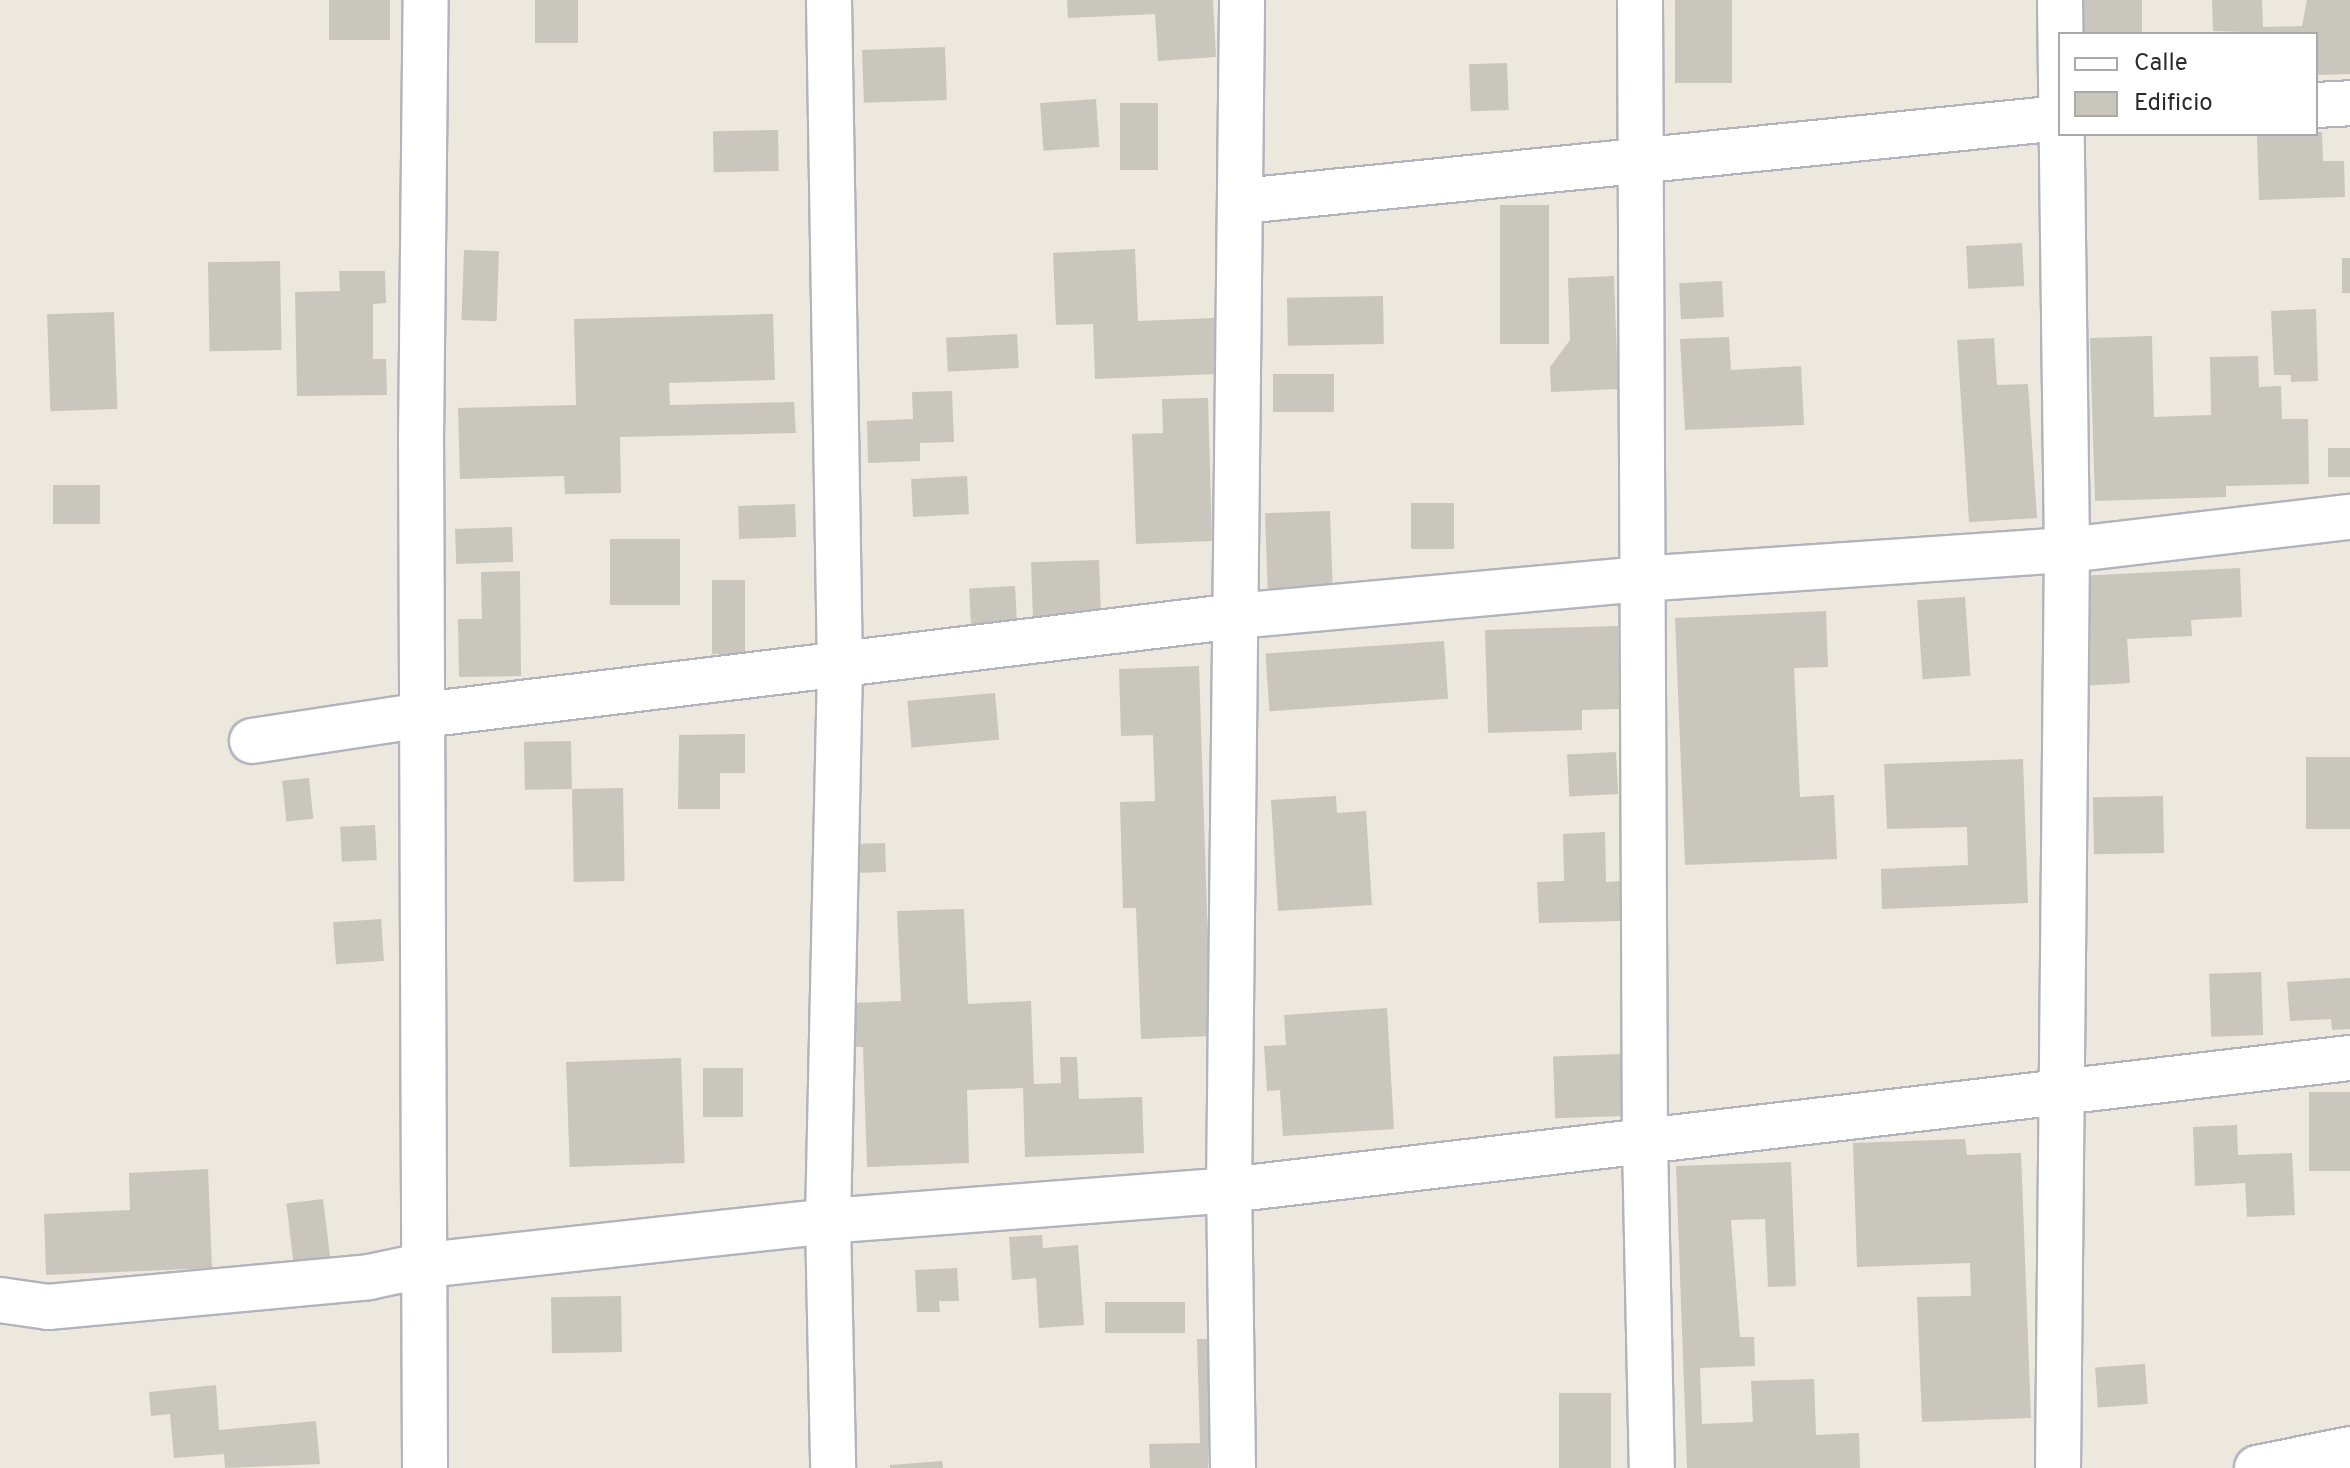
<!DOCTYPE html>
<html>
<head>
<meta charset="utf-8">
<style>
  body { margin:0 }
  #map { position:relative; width:2350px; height:1468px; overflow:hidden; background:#ece8de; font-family:Overpass,sans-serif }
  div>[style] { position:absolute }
  .building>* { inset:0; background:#c8c6bd; transform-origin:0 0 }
  .roads { filter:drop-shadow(2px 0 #b2b3be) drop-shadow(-2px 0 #b2b3be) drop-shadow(0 2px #b2b3be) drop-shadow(0 -2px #b2b3be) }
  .minor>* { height:44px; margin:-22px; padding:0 22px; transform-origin:22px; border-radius:22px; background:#fff }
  span { translate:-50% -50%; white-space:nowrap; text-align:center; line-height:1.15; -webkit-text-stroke:7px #fff; paint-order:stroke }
  .legend { position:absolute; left:2058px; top:32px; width:260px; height:104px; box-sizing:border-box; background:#fff; border:2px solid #aaa; margin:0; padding:10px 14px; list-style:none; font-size:24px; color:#2b2b2b }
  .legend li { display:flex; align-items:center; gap:16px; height:40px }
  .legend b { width:40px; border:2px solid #aaa }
</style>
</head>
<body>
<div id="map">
  <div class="building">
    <div style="left:329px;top:0;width:61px;height:40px"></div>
    <div style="left:535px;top:0;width:43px;height:43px"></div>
    <div style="clip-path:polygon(1067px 0,1213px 0,1216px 57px,1158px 61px,1155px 14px,1068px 18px)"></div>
    <div style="left:1675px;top:0;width:57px;height:83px"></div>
    <div style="left:2079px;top:0;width:63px;height:34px"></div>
    <div style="clip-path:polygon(2212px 0,2262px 0,2263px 27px,2302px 26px,2307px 0,2350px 0,2350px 74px,2316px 75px,2316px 34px,2213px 31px)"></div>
    <div style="left:945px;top:47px;width:53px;height:83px;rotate:88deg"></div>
    <div style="left:1507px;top:63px;width:47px;height:38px;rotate:88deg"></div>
    <div style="left:1096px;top:99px;width:48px;height:56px;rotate:86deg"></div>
    <div style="left:1120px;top:103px;width:38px;height:67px"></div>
    <div style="left:778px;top:130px;width:41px;height:65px;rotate:89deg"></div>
    <div style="clip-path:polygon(2322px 132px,2323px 161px,2344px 161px,2345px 197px,2259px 200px,2257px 134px)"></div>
    <div style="left:1549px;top:205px;width:139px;height:49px;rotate:90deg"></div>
    <div style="left:2022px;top:243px;width:43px;height:56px;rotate:87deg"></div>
    <div style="clip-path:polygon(1135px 249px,1138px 321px,1214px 318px,1216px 374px,1095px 379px,1093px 324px,1056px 325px,1053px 253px)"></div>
    <div style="left:464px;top:250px;width:35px;height:70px;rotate:2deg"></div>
    <div style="left:2342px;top:258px;width:8px;height:35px"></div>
    <div style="left:280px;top:261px;width:89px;height:72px;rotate:89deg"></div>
    <div style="clip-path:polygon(339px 271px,385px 271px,386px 303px,373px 304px,373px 359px,386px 359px,387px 395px,297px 396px,295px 292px,340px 291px)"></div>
    <div style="clip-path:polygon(1614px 276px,1618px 389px,1551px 392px,1550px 367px,1570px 340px,1568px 278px)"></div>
    <div style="left:1722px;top:281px;width:36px;height:43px;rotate:87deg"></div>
    <div style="left:1383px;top:296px;width:48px;height:96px;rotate:89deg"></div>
    <div style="clip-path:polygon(2316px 309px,2318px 381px,2291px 382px,2291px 375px,2274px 375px,2271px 311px)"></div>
    <div style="left:114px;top:312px;width:97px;height:67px;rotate:88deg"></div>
    <div style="clip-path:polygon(773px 314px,775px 380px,669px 383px,670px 405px,794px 402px,796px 433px,620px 437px,621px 493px,565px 494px,564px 476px,460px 479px,458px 408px,576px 405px,574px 319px)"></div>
    <div style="left:1017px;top:334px;width:34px;height:71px;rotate:87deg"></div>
    <div style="clip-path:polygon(2152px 336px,2154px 417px,2211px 415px,2210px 357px,2258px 356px,2259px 387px,2281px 386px,2282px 419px,2308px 419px,2309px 484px,2226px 486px,2226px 497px,2095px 501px,2090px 338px)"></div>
    <div style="clip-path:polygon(1729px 337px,1731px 370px,1801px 366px,1804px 425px,1685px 430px,1680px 339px)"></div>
    <div style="clip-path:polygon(1994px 338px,1997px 385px,2028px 384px,2037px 518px,1969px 522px,1957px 340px)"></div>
    <div style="left:1334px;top:374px;width:38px;height:61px;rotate:90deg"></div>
    <div style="clip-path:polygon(952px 391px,954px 442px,920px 443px,920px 461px,868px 463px,867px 421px,913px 419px,912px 392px)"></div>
    <div style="clip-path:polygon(1208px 398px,1212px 541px,1136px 544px,1132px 434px,1163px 433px,1162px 399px)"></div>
    <div style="left:2328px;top:448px;width:22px;height:29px"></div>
    <div style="left:967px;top:476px;width:38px;height:56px;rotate:87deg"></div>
    <div style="left:100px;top:485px;width:39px;height:47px;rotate:90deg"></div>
    <div style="left:1454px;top:503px;width:46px;height:43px;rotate:90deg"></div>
    <div style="left:795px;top:504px;width:33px;height:57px;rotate:88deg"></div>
    <div style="left:1330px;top:511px;width:76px;height:65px;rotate:88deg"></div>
    <div style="left:512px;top:527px;width:35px;height:57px;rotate:88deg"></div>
    <div style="left:610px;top:539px;width:70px;height:66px"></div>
    <div style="left:1099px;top:560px;width:55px;height:68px;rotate:88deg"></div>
    <div style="clip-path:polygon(2240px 568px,2242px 617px,2191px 620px,2192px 636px,2127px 639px,2130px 683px,2082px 686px,2077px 576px)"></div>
    <div style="clip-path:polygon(520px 571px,521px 676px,459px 677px,458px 619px,482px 619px,481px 572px)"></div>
    <div style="left:712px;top:580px;width:33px;height:74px"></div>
    <div style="left:1015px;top:586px;width:43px;height:46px;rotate:87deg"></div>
    <div style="left:1965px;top:597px;width:79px;height:48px;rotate:86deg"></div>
    <div style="clip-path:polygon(1826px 611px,1828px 667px,1794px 668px,1800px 797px,1834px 795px,1837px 859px,1685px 865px,1675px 618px)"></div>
    <div style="clip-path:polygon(1618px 626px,1620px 709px,1582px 710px,1582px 730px,1488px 733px,1485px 630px)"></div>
    <div style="left:1444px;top:641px;width:58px;height:179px;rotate:86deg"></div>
    <div style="clip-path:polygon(1199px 666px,1211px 1036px,1141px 1039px,1136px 908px,1123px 908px,1120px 802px,1155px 801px,1153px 735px,1121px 736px,1119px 669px)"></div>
    <div style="left:995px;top:693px;width:47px;height:88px;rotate:85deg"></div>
    <div style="clip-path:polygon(745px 734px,745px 773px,720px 773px,720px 809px,678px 809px,679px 735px)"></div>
    <div style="left:571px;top:741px;width:48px;height:47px;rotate:89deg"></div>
    <div style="left:1616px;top:752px;width:42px;height:49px;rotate:87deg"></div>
    <div style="left:2350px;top:757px;width:72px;height:44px;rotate:90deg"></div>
    <div style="clip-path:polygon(2023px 759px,2028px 903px,1882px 909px,1881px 869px,1968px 865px,1967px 827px,1887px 829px,1884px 764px)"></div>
    <div style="left:309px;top:778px;width:41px;height:27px;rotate:84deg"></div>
    <div style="left:623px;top:788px;width:93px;height:51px;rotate:89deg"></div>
    <div style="clip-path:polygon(1336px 796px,1337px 813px,1366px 811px,1372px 905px,1278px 911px,1271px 800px)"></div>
    <div style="left:2163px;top:796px;width:57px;height:70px;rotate:89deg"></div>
    <div style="left:375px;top:825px;width:35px;height:35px;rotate:87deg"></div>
    <div style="clip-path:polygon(1605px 832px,1606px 882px,1622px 881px,1623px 921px,1539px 923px,1537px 882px,1564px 881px,1563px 834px)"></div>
    <div style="left:885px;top:843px;width:29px;height:39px;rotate:88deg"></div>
    <div style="clip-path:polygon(964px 909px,968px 1004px,1031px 1001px,1034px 1084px,1061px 1083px,1060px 1057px,1077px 1057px,1079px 1099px,1142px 1097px,1144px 1153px,1025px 1157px,1023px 1088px,967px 1090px,969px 1163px,867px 1167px,863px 1047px,851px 1047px,850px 1003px,901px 1001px,897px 911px)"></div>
    <div style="left:381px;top:919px;width:42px;height:48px;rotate:86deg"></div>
    <div style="left:2261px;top:972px;width:63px;height:52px;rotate:88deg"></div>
    <div style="clip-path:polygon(2350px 978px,2350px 1029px,2332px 1030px,2331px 1019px,2290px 1021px,2287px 982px)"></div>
    <div style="clip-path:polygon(1387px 1008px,1394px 1129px,1283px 1136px,1280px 1090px,1267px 1091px,1264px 1046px,1286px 1045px,1284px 1015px)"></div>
    <div style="left:1622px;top:1054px;width:62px;height:69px;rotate:88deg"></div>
    <div style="left:681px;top:1058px;width:105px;height:115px;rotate:88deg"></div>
    <div style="left:703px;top:1068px;width:40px;height:49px"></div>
    <div style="left:2350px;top:1092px;width:79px;height:41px;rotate:90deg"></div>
    <div style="clip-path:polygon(2237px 1125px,2238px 1155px,2292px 1153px,2295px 1215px,2247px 1217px,2245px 1183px,2195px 1186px,2193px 1127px)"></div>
    <div style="clip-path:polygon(1965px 1139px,1967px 1155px,2021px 1153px,2031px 1418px,1922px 1422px,1917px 1297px,1971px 1296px,1970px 1263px,1857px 1267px,1853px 1143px)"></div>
    <div style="clip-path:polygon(1791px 1162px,1796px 1286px,1768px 1287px,1765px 1219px,1731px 1220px,1740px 1337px,1754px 1337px,1755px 1366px,1700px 1368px,1702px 1424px,1753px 1422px,1751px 1381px,1814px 1379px,1816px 1435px,1859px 1433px,1860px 1468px,1687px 1468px,1676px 1166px)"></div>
    <div style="clip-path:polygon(208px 1169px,212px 1268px,46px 1275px,44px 1214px,130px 1210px,129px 1173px)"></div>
    <div style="left:323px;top:1199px;width:59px;height:37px;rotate:83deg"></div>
    <div style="clip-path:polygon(1042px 1235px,1043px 1248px,1078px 1245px,1084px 1325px,1039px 1328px,1036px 1278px,1012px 1280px,1009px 1237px)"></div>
    <div style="clip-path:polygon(957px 1268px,959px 1301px,939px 1301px,940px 1312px,917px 1312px,915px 1270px)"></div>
    <div style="left:621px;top:1296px;width:56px;height:70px;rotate:89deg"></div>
    <div style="left:1185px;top:1302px;width:31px;height:80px;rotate:90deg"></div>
    <div style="clip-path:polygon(1197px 1339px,1216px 1339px,1219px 1441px,1208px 1440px,1208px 1468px,1150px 1468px,1149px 1444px,1200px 1443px)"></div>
    <div style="left:2145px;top:1364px;width:40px;height:50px;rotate:86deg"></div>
    <div style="clip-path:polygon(216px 1385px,219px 1430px,316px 1421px,320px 1464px,225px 1468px,224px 1454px,174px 1458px,170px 1414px,151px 1416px,149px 1392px)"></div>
    <div style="left:1559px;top:1393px;width:52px;height:75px"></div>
    <div style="clip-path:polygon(942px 1461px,943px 1468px,890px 1468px,890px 1465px)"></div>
  </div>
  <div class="roads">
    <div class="minor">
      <div style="left:829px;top:0;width:667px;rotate:89.06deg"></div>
      <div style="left:840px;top:667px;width:554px;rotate:91.24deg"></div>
      <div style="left:828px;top:1221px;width:247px;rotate:88.8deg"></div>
      <div style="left:1640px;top:0;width:1143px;rotate:89.75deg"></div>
      <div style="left:1645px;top:1143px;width:325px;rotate:88.8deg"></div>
      <div style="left:2316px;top:105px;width:34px;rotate:-3deg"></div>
      <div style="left:1243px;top:201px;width:821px;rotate:-5.8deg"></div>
      <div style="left:252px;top:741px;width:173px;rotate:-8.6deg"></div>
      <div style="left:423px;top:715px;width:819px;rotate:-6.94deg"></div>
      <div style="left:1236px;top:616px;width:406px;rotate:-5.2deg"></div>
      <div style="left:1640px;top:579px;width:428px;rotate:-3.9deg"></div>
      <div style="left:2067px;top:550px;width:285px;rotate:-6.7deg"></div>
      <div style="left:0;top:1300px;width:49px;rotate:8.3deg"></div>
      <div style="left:48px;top:1307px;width:322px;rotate:-5.3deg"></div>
      <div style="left:369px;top:1277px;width:58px;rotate:-11.9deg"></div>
      <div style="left:426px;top:1265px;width:404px;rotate:-6.2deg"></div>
      <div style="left:828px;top:1221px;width:402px;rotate:-4.4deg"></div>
      <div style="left:1229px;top:1190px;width:1129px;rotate:-6.72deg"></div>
      <div style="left:425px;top:1468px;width:1027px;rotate:-90.22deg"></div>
      <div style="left:421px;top:441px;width:441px;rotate:-89.4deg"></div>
      <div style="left:1233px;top:1468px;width:278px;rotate:-90.8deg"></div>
      <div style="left:1229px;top:1190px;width:1190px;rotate:-89.37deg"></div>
      <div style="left:2058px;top:1468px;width:918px;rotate:-89.44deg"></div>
      <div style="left:2067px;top:550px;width:550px;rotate:-90.73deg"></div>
      <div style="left:2257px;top:1468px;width:95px;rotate:-11.5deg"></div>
    </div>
  </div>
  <ul class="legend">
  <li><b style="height:10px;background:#fff"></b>Calle</li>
  <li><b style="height:22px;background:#c8c6bd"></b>Edificio</li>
  </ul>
</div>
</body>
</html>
